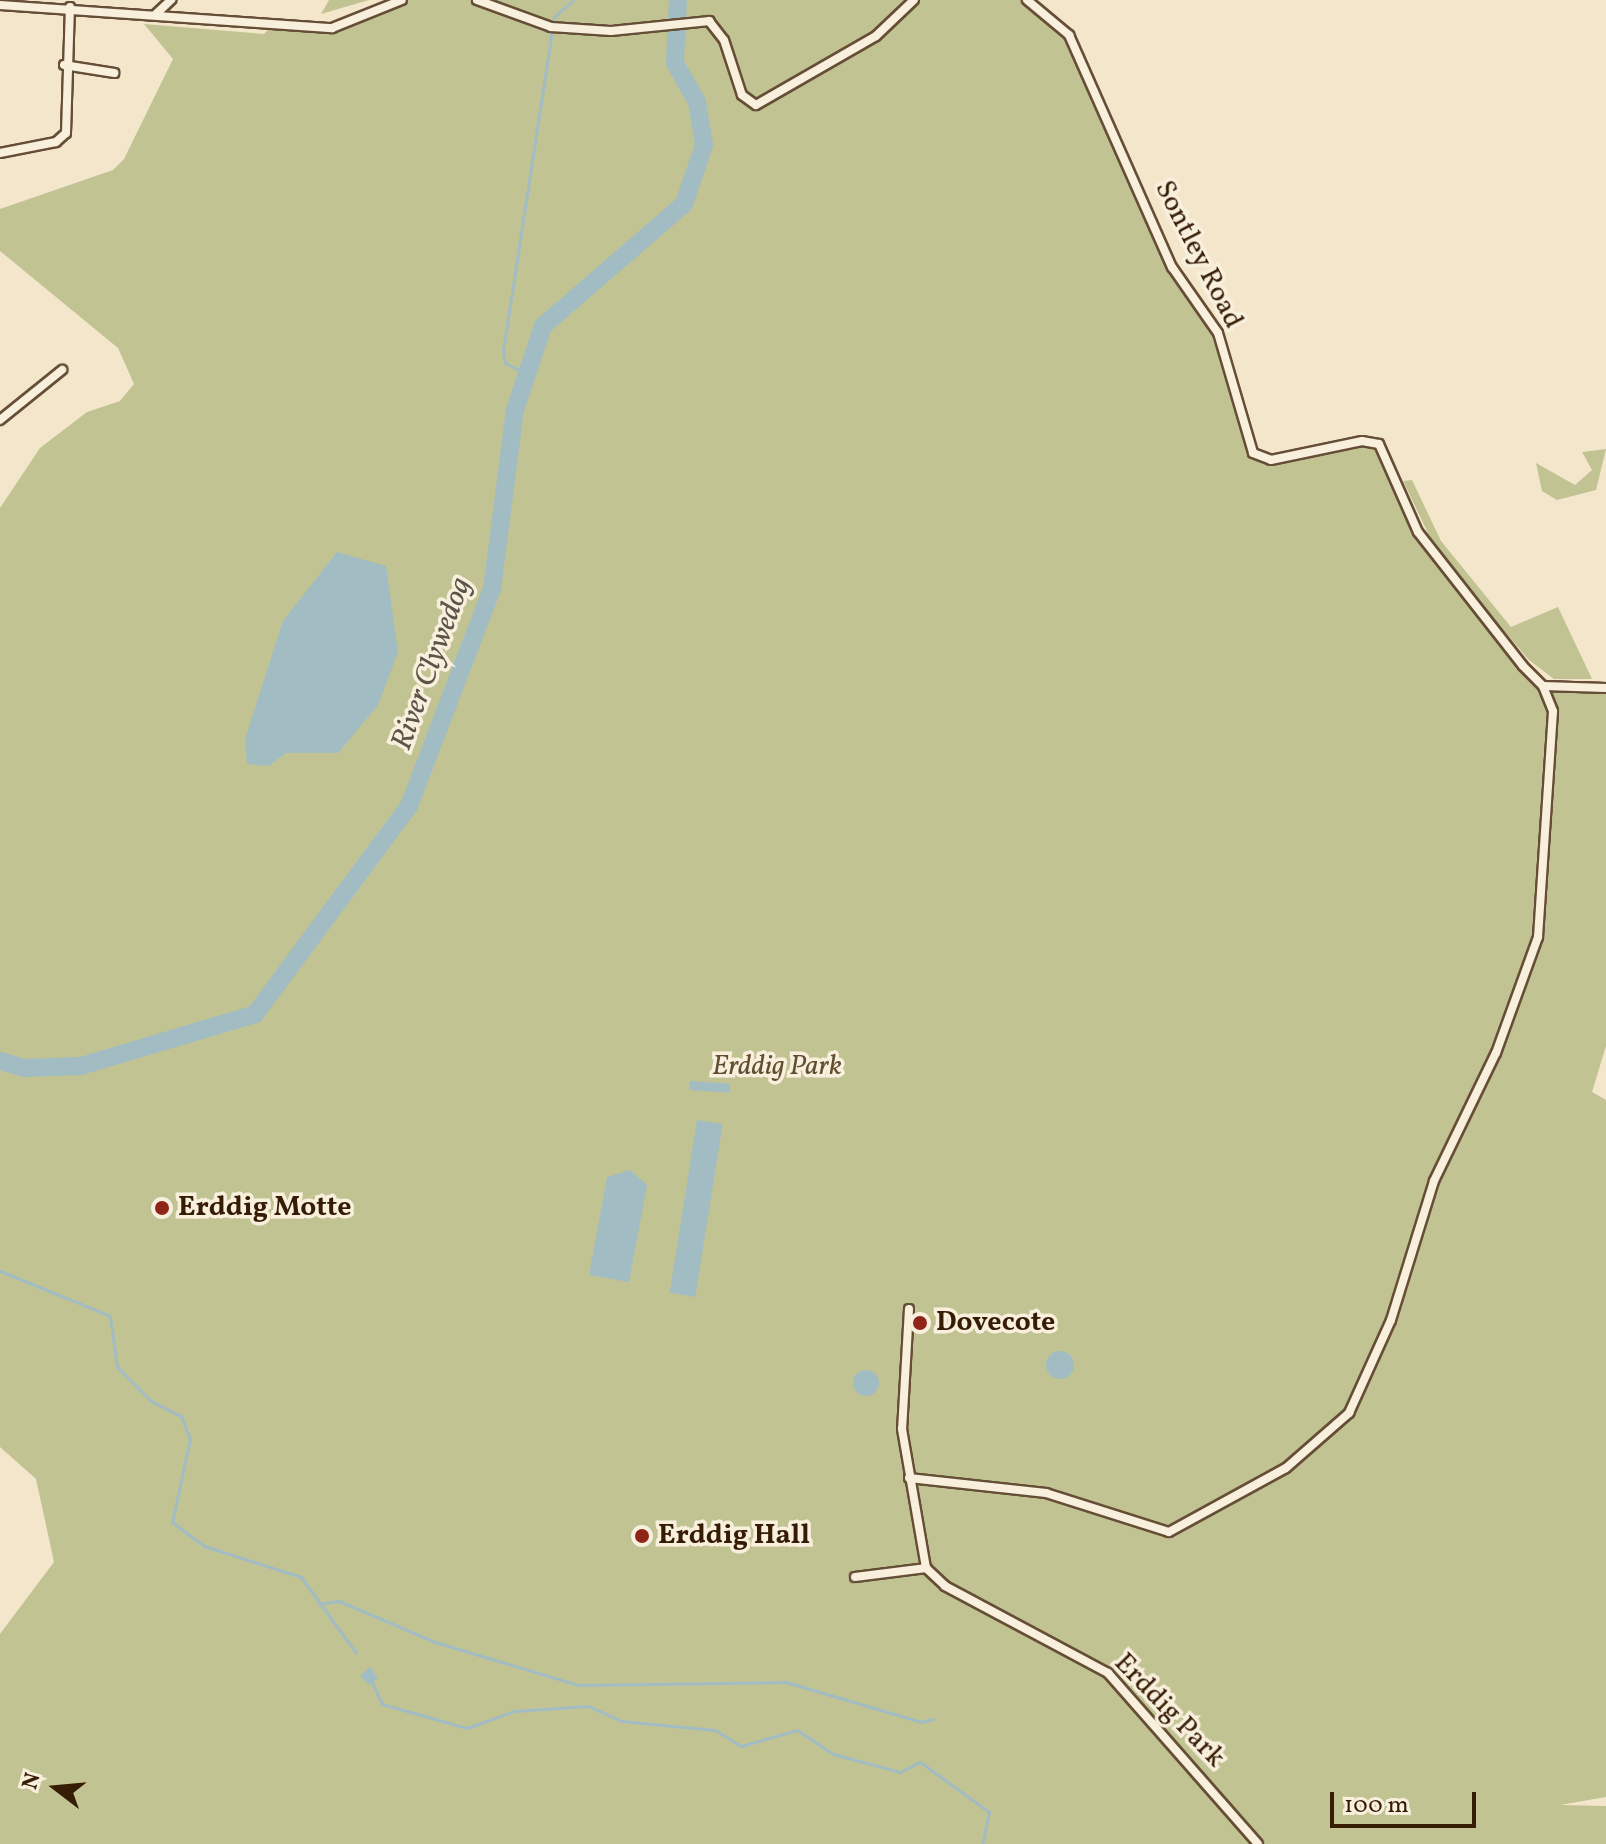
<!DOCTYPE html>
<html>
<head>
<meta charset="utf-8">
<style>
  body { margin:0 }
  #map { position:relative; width:1606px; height:1844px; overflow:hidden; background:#f4e6cb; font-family:Vollkorn,serif }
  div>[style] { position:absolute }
  .green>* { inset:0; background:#c1c393 }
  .water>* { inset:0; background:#a2bcc3; transform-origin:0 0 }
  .round { border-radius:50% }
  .stream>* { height:3px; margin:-1.5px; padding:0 1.5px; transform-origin:1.5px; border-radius:1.5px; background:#a2bcc3 }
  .river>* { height:18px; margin:-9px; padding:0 9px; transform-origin:9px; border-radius:9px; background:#a2bcc3 }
  .roads { filter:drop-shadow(2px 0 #664e36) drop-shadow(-2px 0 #664e36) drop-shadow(0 2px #664e36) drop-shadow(0 -2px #664e36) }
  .street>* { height:8px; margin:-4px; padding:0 4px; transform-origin:4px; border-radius:4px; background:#f8efdd }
  .dots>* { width:22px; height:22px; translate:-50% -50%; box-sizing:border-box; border:4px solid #f8efdd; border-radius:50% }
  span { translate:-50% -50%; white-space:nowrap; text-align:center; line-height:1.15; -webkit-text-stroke:7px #f8efdd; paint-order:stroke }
  .street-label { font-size:28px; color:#361c05 }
  .park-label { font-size:28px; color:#604e30; font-style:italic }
  .poi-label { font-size:28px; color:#361c05; font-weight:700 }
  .left { translate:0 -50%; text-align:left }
  .water-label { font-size:30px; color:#5c5448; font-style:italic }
  .north { position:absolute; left:16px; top:1748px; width:80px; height:80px; -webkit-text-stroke:6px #f8efdd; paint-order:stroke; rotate:286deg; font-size:22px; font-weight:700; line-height:32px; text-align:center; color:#361c05 }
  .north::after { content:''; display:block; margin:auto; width:28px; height:36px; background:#361c05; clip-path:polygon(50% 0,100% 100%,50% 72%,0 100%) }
  .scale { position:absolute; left:1330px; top:1792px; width:146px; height:36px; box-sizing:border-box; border:4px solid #361c05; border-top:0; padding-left:10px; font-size:24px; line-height:28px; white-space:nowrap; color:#361c05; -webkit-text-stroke:6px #f8efdd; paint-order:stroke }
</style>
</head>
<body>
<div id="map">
  <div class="green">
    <div style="clip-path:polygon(329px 0,369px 0,321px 14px)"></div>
    <div style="clip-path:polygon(402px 0,477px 0,551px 27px,611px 31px,675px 24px,560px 24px,493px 0,1027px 0,1041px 6px,1069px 35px,1172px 267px,1218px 333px,1253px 453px,1271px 460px,1362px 441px,1379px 444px,1418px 532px,1523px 667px,1543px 686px,1606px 688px,1606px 1046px,1592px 1092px,1606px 1100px,1606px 1797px,1560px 1805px,1606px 1806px,1606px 1844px,0 1844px,0 1634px,54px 1562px,36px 1479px,0 1447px,0 508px,40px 448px,87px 412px,120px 401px,134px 384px,118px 348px,0 251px,0 209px,113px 170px,124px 159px,173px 59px,144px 24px,264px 34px,274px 23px,332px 28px)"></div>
    <div style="clip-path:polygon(1606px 449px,1596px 490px,1557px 500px,1542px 491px,1536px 463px,1575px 485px,1592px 470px,1582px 452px)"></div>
    <div style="clip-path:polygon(1412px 480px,1441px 541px,1511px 627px,1558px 607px,1592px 679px,1554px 679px,1529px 660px,1439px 556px,1403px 481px)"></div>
  </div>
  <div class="water">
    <div style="clip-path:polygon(337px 552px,386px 566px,398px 652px,378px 705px,338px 753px,286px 753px,269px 766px,247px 764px,245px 739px,283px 621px)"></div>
    <div style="left:690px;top:1081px;width:40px;height:9px;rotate:4deg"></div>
    <div style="left:697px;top:1120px;width:26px;height:175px;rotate:9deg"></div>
    <div style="clip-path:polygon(630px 1170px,647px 1185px,629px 1282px,589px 1275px,607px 1177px)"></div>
    <div class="round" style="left:1046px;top:1351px;width:28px;height:28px"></div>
    <div class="round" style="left:853px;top:1370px;width:26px;height:26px"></div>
    <div style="clip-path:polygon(370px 1667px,378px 1678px,369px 1685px,360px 1676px)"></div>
  </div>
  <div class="stream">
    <div style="left:527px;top:374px;width:25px;rotate:-153deg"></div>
    <div style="left:505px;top:363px;width:12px;rotate:-99deg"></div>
    <div style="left:503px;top:351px;width:338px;rotate:-81.3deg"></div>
    <div style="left:554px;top:17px;width:25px;rotate:-42deg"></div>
    <div style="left:0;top:1271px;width:119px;rotate:22.2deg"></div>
    <div style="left:110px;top:1316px;width:51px;rotate:82.2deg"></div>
    <div style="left:117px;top:1367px;width:48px;rotate:45deg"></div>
    <div style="left:151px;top:1401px;width:34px;rotate:27deg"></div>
    <div style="left:181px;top:1416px;width:25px;rotate:69deg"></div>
    <div style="left:190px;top:1439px;width:85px;rotate:102.2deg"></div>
    <div style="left:172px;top:1522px;width:40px;rotate:37deg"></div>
    <div style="left:204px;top:1546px;width:102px;rotate:17.7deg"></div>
    <div style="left:301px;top:1577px;width:94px;rotate:54.1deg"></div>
    <div style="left:319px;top:1604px;width:20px;rotate:-9deg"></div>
    <div style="left:339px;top:1601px;width:104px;rotate:23.1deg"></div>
    <div style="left:435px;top:1642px;width:149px;rotate:16.7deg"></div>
    <div style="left:578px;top:1685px;width:208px;rotate:-0.8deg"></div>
    <div style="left:786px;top:1682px;width:141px;rotate:16.5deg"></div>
    <div style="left:921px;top:1722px;width:13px;rotate:-13deg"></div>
    <div style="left:369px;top:1676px;width:31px;rotate:65deg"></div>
    <div style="left:382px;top:1704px;width:88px;rotate:15.8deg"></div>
    <div style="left:467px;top:1728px;width:50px;rotate:-19.9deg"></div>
    <div style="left:514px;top:1711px;width:74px;rotate:-3.9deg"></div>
    <div style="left:588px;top:1706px;width:36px;rotate:24deg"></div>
    <div style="left:621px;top:1721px;width:94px;rotate:5.5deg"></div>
    <div style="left:715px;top:1730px;width:31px;rotate:32deg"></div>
    <div style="left:741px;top:1746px;width:58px;rotate:-15.9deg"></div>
    <div style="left:797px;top:1730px;width:43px;rotate:33.7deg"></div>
    <div style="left:833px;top:1754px;width:69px;rotate:15deg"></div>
    <div style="left:900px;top:1772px;width:22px;rotate:-27deg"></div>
    <div style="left:920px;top:1762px;width:85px;rotate:35.9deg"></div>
    <div style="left:989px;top:1812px;width:33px;rotate:102deg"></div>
  </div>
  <div class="river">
    <div style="left:0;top:1061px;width:25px;rotate:16deg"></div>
    <div style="left:24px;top:1068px;width:57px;rotate:-2deg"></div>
    <div style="left:81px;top:1066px;width:182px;rotate:-16.6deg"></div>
    <div style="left:255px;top:1014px;width:259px;rotate:-53.5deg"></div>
    <div style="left:409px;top:806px;width:232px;rotate:-69.1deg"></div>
    <div style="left:492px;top:589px;width:180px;rotate:-82.7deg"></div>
    <div style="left:515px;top:410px;width:89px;rotate:-71.6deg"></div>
    <div style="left:543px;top:326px;width:186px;rotate:-40.9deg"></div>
    <div style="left:684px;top:204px;width:62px;rotate:-71.3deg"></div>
    <div style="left:704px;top:145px;width:44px;rotate:-99.2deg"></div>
    <div style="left:697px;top:102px;width:45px;rotate:-119.4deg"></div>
    <div style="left:675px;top:63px;width:63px;rotate:-87.3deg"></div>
  </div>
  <div class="roads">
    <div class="street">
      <div style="left:477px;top:0;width:79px;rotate:20deg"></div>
      <div style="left:551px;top:27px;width:60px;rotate:3.8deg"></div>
      <div style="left:611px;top:31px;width:99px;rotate:-5.8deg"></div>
      <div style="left:709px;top:21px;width:24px;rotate:52deg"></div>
      <div style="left:724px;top:40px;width:58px;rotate:71.9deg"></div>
      <div style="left:742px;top:95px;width:17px;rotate:36deg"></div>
      <div style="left:756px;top:105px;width:138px;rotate:-29.9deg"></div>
      <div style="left:876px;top:36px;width:52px;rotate:-43.5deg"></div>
      <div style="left:1027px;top:0;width:55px;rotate:39.8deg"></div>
      <div style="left:1069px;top:35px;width:254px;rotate:66.1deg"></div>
      <div style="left:1172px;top:267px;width:80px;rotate:55.1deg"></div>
      <div style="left:1218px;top:333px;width:125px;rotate:73.7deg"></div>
      <div style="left:1253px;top:453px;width:19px;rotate:21deg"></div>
      <div style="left:1271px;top:460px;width:93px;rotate:-11.8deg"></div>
      <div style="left:1362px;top:441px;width:17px;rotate:10deg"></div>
      <div style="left:1379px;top:444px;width:96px;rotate:66.1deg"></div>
      <div style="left:1418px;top:532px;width:170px;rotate:51.9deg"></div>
      <div style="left:1523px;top:666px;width:28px;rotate:45deg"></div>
      <div style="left:1543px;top:686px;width:63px;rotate:1.8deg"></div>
      <div style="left:0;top:5px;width:333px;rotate:4deg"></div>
      <div style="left:332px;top:28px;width:75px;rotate:-21.8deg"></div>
      <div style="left:156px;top:14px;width:21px;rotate:-43deg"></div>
      <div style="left:64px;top:65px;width:51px;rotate:9.1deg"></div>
      <div style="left:0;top:153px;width:57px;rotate:-11.1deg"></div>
      <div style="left:56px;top:142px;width:13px;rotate:-42deg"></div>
      <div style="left:66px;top:133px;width:126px;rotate:-88.2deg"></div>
      <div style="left:0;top:420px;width:80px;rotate:-38.9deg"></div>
      <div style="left:909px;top:1309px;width:120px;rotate:93.3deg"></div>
      <div style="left:902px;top:1429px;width:141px;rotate:80.2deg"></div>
      <div style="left:926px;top:1568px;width:26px;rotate:43deg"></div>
      <div style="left:945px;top:1586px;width:185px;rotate:28.1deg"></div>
      <div style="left:1108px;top:1673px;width:227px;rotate:48.7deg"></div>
      <div style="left:909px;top:1478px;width:138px;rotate:6.2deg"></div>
      <div style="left:1046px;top:1493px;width:129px;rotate:17.6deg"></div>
      <div style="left:1169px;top:1532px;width:133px;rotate:-28.7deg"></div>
      <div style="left:1286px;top:1468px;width:84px;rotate:-41.1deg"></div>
      <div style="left:1349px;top:1413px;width:102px;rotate:-65.7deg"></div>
      <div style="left:1391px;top:1320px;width:145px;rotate:-72.8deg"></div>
      <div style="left:1434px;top:1181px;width:142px;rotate:-64.2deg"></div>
      <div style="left:1496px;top:1053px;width:123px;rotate:-70.1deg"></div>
      <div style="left:1538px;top:937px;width:226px;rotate:-86.2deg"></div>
      <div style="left:1553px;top:711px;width:27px;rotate:-112deg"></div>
      <div style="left:855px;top:1577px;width:72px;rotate:-7.2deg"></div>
    </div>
  </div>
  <div class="dots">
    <div style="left:162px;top:1208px;background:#8f2418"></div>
    <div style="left:920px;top:1323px;background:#8f2418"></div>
    <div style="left:642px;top:1536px;background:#8f2418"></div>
  </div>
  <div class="street-label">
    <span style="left:1198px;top:255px;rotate:63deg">Sontley Road</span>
    <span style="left:1169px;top:1711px;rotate:46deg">Erddig Park</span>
  </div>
  <div class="park-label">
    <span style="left:777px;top:1067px">Erddig Park</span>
  </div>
  <div class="poi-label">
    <span class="left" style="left:178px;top:1208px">Erddig Motte</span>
    <span class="left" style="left:936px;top:1323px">Dovecote</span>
    <span class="left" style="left:658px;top:1536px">Erddig Hall</span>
  </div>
  <div class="water-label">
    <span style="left:432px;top:664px;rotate:-70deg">River Clywedog</span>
  </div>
  <div class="north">N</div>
  <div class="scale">100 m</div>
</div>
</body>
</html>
